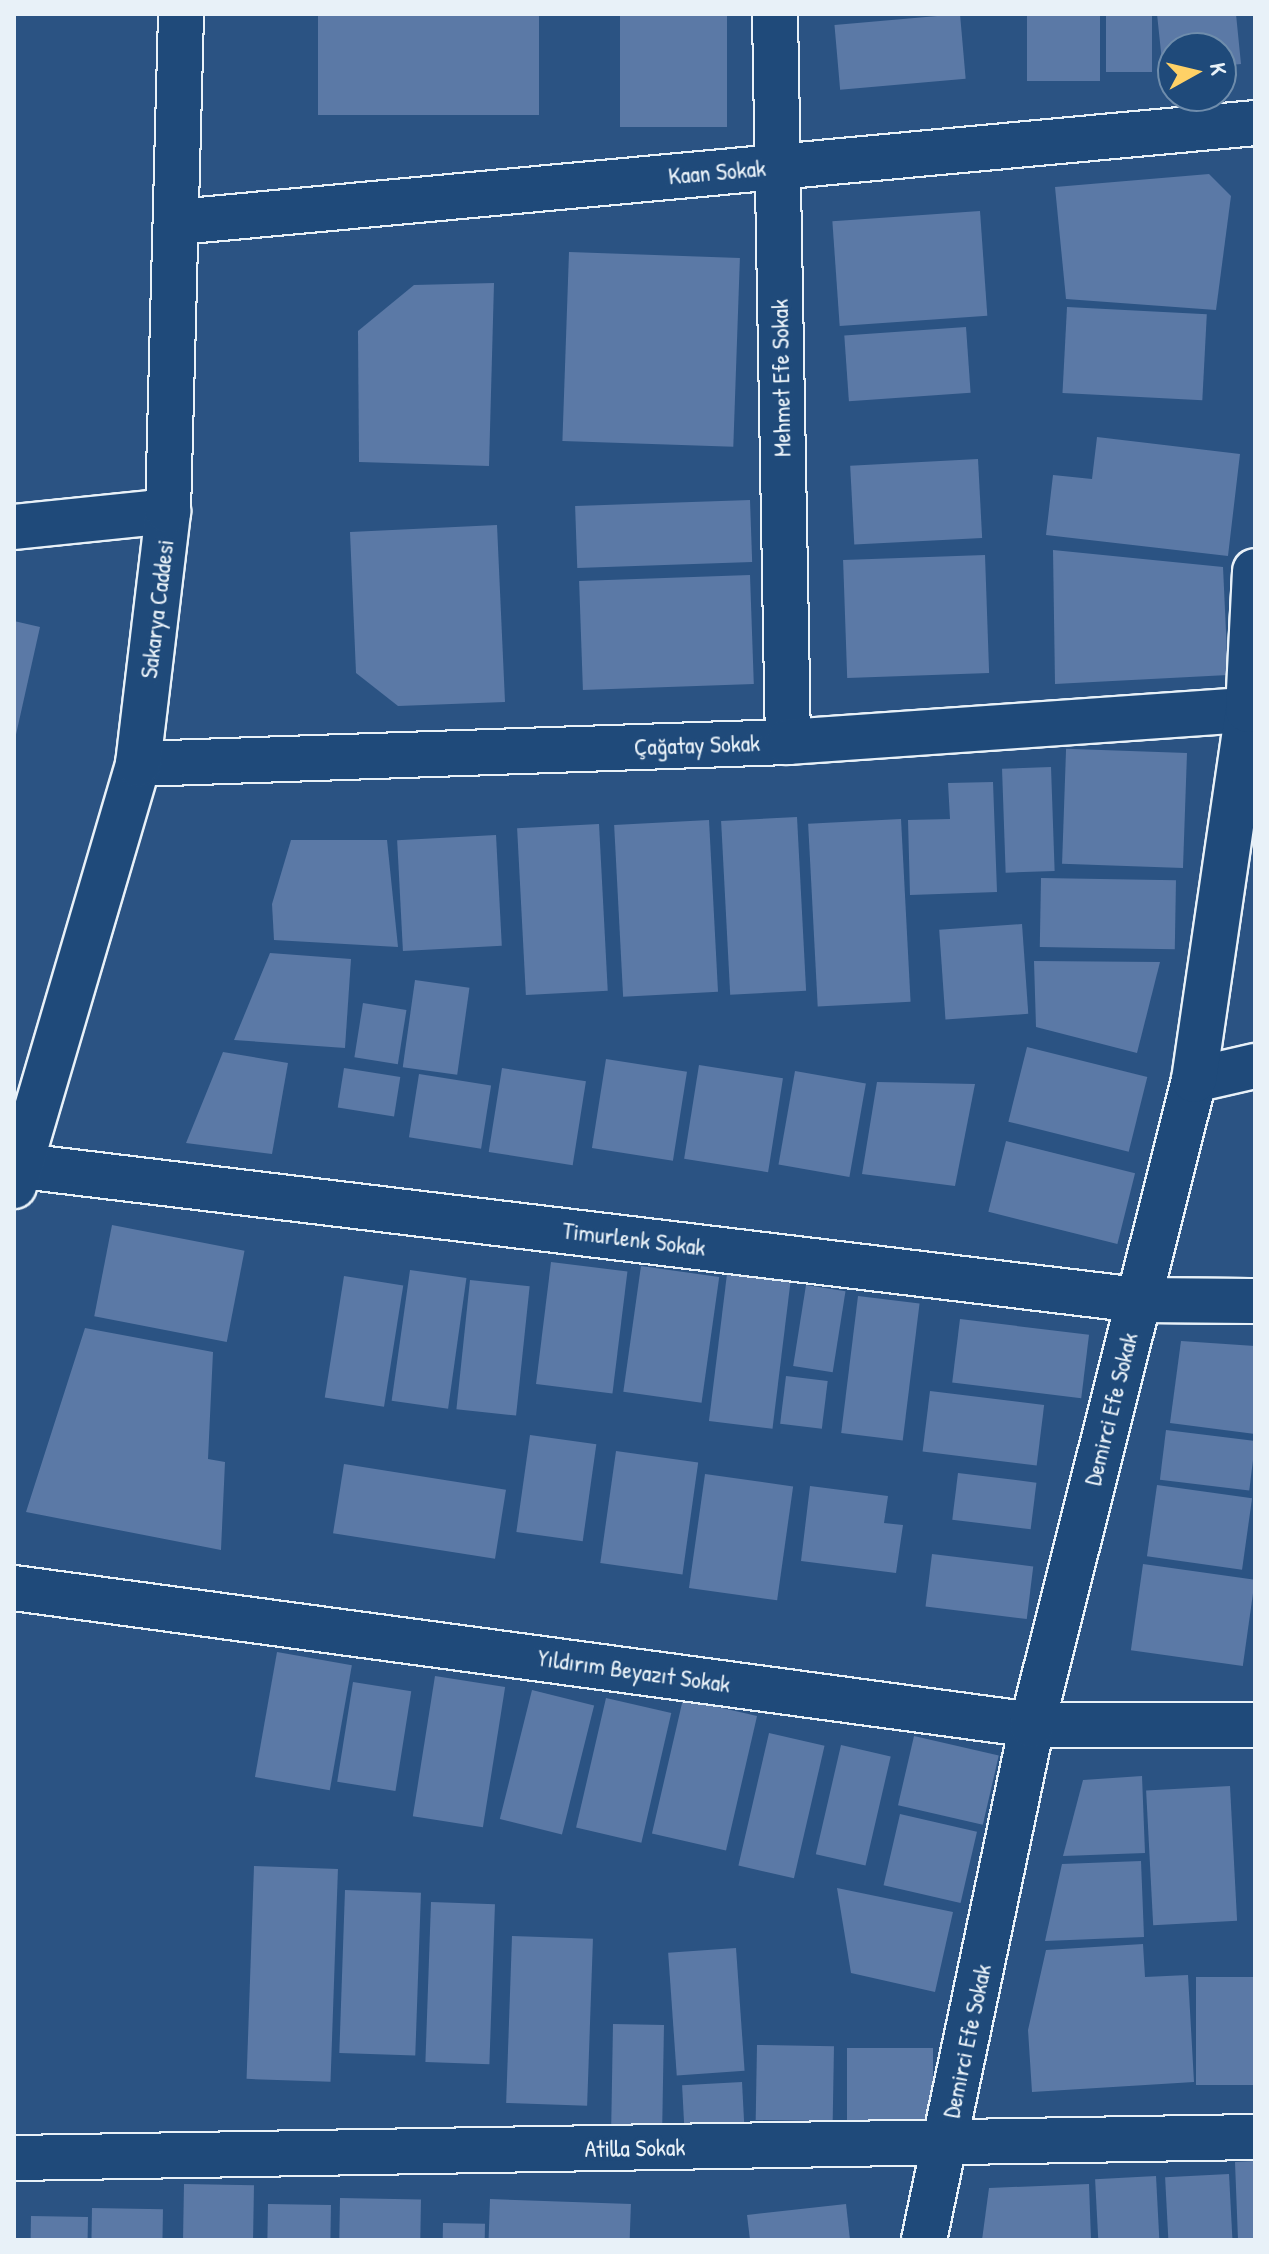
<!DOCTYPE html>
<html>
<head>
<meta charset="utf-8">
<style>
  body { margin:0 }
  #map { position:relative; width:1269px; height:2254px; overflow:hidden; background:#2b5383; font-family:"Patrick Hand",sans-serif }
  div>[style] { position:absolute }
  .building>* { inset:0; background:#5b79a6; transform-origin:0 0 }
  .roads { filter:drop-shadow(2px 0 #e8f1f8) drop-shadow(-2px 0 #e8f1f8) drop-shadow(0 2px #e8f1f8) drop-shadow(0 -2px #e8f1f8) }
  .minor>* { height:44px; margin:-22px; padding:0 22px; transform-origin:22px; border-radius:22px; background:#1f4a7a }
  .secondary>* { height:44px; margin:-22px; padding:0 22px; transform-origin:22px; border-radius:22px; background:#1f4a7a }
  span { translate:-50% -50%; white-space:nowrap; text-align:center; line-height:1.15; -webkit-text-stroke:8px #1f4a7a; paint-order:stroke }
  .street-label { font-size:24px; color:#e8f1f8 }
  .frame { position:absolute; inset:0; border:16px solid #e8f1f8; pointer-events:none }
  .north { position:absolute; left:1157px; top:32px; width:80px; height:80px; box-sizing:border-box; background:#1f4a7a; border:2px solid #6f8dac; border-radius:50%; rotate:82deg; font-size:22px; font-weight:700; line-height:32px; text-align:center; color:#e8f1f8 }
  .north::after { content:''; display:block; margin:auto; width:28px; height:36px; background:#ffd166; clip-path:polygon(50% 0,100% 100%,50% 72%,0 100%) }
</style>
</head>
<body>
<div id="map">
  <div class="building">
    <div style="left:318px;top:14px;width:221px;height:101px"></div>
    <div style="left:620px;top:14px;width:107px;height:113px"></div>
    <div style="left:960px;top:14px;width:65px;height:126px;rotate:85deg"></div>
    <div style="left:1027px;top:14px;width:73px;height:67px"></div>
    <div style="left:1106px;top:14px;width:46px;height:58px"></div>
    <div style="clip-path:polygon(1157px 14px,1236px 14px,1241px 64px,1221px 66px,1221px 48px,1173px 48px,1173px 70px,1163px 71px)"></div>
    <div style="clip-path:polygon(1209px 174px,1231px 196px,1216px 310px,1066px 299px,1055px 187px)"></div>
    <div style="left:980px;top:211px;width:105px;height:148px;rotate:86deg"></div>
    <div style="left:569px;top:252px;width:171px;height:189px;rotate:2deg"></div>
    <div style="clip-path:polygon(494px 283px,489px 466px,359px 462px,358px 331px,414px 285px)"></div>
    <div style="left:1067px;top:307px;width:140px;height:86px;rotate:3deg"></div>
    <div style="left:966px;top:327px;width:66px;height:122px;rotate:86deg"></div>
    <div style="clip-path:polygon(1097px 437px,1240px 454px,1228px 556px,1046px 535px,1053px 475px,1092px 479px)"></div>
    <div style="left:978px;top:459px;width:79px;height:128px;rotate:87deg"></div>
    <div style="left:750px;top:500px;width:62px;height:175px;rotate:88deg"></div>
    <div style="clip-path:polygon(497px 525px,505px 702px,398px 706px,356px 673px,350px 532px)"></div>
    <div style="clip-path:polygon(1053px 550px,1223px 567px,1228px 675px,1055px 684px)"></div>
    <div style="left:985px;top:555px;width:118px;height:142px;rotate:88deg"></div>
    <div style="left:750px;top:575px;width:109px;height:171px;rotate:88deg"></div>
    <div style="clip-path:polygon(14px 621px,40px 627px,15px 739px,14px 739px)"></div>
    <div style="left:1187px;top:753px;width:115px;height:121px;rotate:92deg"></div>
    <div style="left:1051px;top:767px;width:104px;height:49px;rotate:88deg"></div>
    <div style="clip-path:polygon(993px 782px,997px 892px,910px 895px,908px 820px,950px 819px,948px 783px)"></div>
    <div style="left:797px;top:817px;width:174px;height:76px;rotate:87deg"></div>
    <div style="left:901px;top:819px;width:183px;height:93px;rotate:87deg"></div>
    <div style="left:709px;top:820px;width:172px;height:95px;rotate:87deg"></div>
    <div style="left:599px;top:824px;width:167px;height:82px;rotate:87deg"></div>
    <div style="left:496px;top:835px;width:111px;height:99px;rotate:87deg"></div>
    <div style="clip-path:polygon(291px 840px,387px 840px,398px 947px,274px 940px,272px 904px)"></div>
    <div style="left:1041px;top:878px;width:135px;height:69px;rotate:1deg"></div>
    <div style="left:1022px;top:924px;width:90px;height:83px;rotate:86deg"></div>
    <div style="clip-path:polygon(270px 953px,351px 959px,345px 1048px,234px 1040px)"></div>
    <div style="clip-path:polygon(1034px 961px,1160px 962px,1137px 1053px,1036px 1027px)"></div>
    <div style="left:415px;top:980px;width:55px;height:88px;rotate:8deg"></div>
    <div style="left:363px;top:1003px;width:44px;height:55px;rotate:9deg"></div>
    <div style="left:1027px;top:1047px;width:124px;height:77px;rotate:14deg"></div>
    <div style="clip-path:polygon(223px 1052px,288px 1063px,272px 1154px,186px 1143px)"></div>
    <div style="left:606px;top:1059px;width:82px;height:90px;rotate:9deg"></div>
    <div style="left:699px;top:1065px;width:85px;height:95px;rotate:9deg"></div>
    <div style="left:344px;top:1068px;width:57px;height:40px;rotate:9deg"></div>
    <div style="left:502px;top:1068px;width:85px;height:85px;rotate:9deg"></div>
    <div style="left:795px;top:1071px;width:72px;height:95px;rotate:10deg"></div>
    <div style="left:419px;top:1074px;width:73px;height:64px;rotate:9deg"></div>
    <div style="clip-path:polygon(877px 1082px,975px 1084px,955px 1186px,862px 1174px)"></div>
    <div style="left:1006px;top:1141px;width:133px;height:73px;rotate:14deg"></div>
    <div style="left:112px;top:1225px;width:135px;height:93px;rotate:11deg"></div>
    <div style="left:551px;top:1262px;width:77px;height:123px;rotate:7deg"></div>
    <div style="left:641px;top:1266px;width:79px;height:127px;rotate:8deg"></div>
    <div style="left:410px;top:1270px;width:57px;height:132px;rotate:8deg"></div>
    <div style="left:727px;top:1274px;width:64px;height:148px;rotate:7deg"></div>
    <div style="left:344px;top:1276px;width:60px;height:123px;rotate:9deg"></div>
    <div style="left:470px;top:1280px;width:60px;height:130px;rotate:6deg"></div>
    <div style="left:806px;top:1285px;width:40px;height:82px;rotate:9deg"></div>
    <div style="left:858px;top:1296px;width:62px;height:138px;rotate:7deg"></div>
    <div style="left:960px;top:1319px;width:130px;height:64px;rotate:7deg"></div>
    <div style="clip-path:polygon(85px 1328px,213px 1352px,208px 1459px,225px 1462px,221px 1550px,26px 1512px)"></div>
    <div style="clip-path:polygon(1181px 1341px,1255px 1346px,1255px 1434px,1170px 1423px)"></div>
    <div style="left:786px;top:1376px;width:42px;height:48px;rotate:7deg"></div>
    <div style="left:930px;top:1391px;width:115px;height:61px;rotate:7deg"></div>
    <div style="left:1166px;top:1430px;width:90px;height:50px;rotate:7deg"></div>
    <div style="left:530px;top:1435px;width:67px;height:98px;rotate:8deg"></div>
    <div style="left:616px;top:1451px;width:83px;height:113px;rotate:8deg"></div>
    <div style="left:344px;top:1464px;width:164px;height:70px;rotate:9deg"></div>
    <div style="left:958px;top:1473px;width:79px;height:47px;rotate:7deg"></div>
    <div style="left:705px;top:1474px;width:89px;height:115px;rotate:8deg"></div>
    <div style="left:1157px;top:1485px;width:96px;height:72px;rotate:8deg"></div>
    <div style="clip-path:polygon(810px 1486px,888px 1496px,884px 1523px,903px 1525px,896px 1573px,801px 1561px)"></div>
    <div style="left:932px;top:1554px;width:102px;height:53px;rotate:7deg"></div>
    <div style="left:1143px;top:1564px;width:113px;height:87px;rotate:8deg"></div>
    <div style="left:277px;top:1652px;width:76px;height:127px;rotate:10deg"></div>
    <div style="left:435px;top:1676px;width:71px;height:142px;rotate:9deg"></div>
    <div style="left:353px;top:1682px;width:59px;height:101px;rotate:9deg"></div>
    <div style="left:532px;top:1690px;width:64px;height:133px;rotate:14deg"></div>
    <div style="left:606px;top:1698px;width:67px;height:133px;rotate:13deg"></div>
    <div style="left:683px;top:1699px;width:76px;height:138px;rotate:13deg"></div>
    <div style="left:769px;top:1733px;width:57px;height:136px;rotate:13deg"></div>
    <div style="left:914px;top:1736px;width:87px;height:71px;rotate:13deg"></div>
    <div style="left:841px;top:1745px;width:51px;height:112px;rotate:13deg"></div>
    <div style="clip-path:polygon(1142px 1776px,1145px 1853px,1063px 1856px,1083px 1780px)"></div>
    <div style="left:1230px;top:1786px;width:135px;height:84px;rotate:87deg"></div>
    <div style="left:900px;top:1814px;width:79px;height:73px;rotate:13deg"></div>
    <div style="clip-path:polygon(1141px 1861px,1144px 1937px,1045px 1941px,1062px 1864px)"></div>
    <div style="left:254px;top:1866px;width:84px;height:213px;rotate:2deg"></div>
    <div style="clip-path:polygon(837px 1888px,953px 1912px,935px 1992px,851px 1973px)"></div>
    <div style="left:345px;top:1890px;width:76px;height:163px;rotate:2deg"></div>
    <div style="left:431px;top:1902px;width:64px;height:160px;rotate:2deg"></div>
    <div style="left:512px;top:1936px;width:81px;height:167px;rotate:2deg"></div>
    <div style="clip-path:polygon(1143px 1944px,1145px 1977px,1188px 1975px,1194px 2082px,1032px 2092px,1028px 2030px,1046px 1950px)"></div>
    <div style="left:736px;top:1948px;width:123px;height:68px;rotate:86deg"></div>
    <div style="left:1255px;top:1977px;width:108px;height:59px;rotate:90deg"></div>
    <div style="left:613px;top:2024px;width:51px;height:105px;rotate:1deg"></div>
    <div style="left:757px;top:2045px;width:77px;height:75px;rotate:1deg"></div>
    <div style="left:847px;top:2048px;width:86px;height:76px"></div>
    <div style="left:742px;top:2082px;width:52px;height:60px;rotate:87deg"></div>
    <div style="clip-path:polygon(1255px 2161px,1255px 2240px,1238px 2240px,1235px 2162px)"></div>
    <div style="left:1229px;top:2174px;width:66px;height:64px;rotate:87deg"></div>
    <div style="left:1156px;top:2176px;width:64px;height:61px;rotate:87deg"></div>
    <div style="left:184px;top:2184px;width:70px;height:56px;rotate:1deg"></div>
    <div style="clip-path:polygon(1089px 2184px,1091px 2240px,982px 2240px,989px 2188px)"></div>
    <div style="left:340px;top:2198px;width:81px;height:42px;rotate:1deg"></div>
    <div style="left:490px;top:2199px;width:141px;height:41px;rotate:2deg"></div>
    <div style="left:268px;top:2204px;width:63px;height:36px;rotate:1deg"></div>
    <div style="clip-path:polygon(846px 2204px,850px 2240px,750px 2240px,747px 2215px)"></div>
    <div style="left:92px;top:2208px;width:71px;height:32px;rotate:1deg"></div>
    <div style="left:31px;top:2216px;width:57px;height:24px;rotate:1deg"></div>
    <div style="left:443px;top:2223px;width:42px;height:17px;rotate:1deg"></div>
  </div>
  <div class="roads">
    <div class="minor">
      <div style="left:775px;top:14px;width:728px;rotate:88.98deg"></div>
      <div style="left:178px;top:222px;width:1082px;rotate:-5.25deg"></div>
      <div style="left:14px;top:527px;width:155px;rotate:-5.9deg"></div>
      <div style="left:138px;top:764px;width:650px;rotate:-1.94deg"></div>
      <div style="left:788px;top:742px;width:468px;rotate:-4deg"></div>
      <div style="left:1194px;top:1080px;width:63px;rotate:-12.9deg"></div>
      <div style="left:14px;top:1165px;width:1132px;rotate:6.85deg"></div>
      <div style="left:1138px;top:1300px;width:117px;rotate:0.5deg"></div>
      <div style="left:14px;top:1588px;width:1027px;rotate:7.66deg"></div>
      <div style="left:1032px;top:1725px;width:223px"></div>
      <div style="left:14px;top:2158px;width:1241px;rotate:-0.97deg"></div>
      <div style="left:924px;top:2240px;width:526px;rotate:-78.16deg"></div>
      <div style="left:1032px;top:1725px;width:665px;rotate:-75.9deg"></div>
      <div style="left:1194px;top:1080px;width:374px;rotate:-81.7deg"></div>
      <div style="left:1248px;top:710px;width:139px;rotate:-87.1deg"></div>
    </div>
    <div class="secondary">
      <div style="left:14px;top:1186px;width:440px;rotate:-73.6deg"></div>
      <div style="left:138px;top:764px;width:255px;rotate:-83.2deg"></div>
      <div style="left:168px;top:511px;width:497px;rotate:-88.5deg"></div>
    </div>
  </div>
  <div class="street-label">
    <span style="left:717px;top:172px;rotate:-5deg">Kaan Sokak</span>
    <span style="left:781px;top:378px;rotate:-91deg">Mehmet Efe Sokak</span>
    <span style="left:157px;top:609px;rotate:-83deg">Sakarya Caddesi</span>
    <span style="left:697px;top:745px;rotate:-2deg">Çağatay Sokak</span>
    <span style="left:634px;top:1239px;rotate:7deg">Timurlenk Sokak</span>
    <span style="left:1111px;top:1409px;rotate:-76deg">Demirci Efe Sokak</span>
    <span style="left:634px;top:1671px;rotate:8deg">Yıldırım Beyazıt Sokak</span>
    <span style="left:967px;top:2041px;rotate:-78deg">Demirci Efe Sokak</span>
    <span style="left:635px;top:2148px;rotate:-1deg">Atilla Sokak</span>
  </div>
  <div class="frame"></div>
  <div class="north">K</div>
</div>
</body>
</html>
